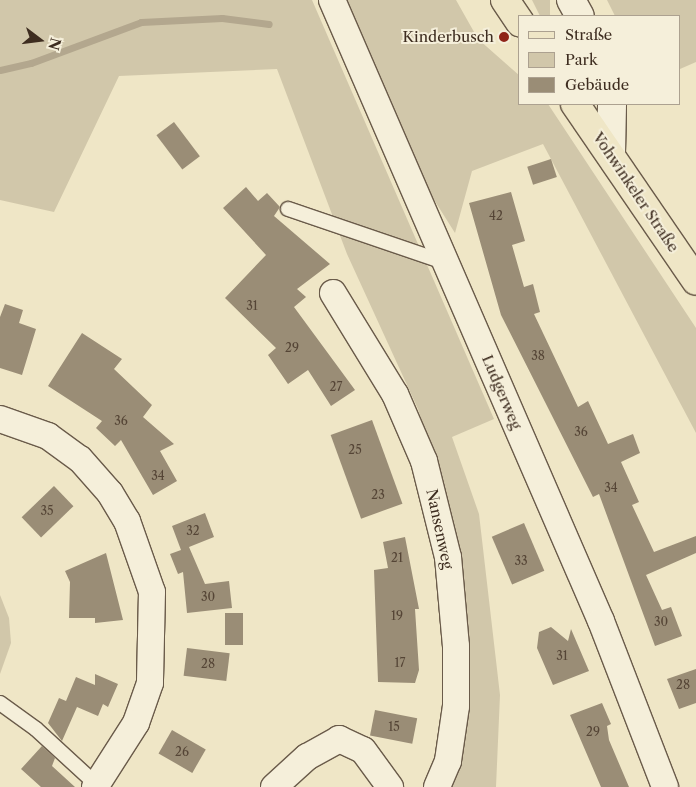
<!DOCTYPE html>
<html>
<head>
<meta charset="utf-8">
<style>
  body { margin:0 }
  #map { position:relative; width:696px; height:787px; overflow:hidden; background:#efe6c6; font-family:"Libre Caslon Text",serif }
  div>[style] { position:absolute }
  .green>* { inset:0; background:#d1c7aa }
  .stream>* { height:7px; margin:-3.5px; padding:0 3.5px; transform-origin:3.5px; border-radius:3.5px; background:#b3a78e }
  .building>* { inset:0; background:#9a8d76; transform-origin:0 0 }
  .roads { filter:drop-shadow(1px 0 #6a5b4a) drop-shadow(-1px 0 #6a5b4a) drop-shadow(0 1px #6a5b4a) drop-shadow(0 -1px #6a5b4a) }
  .lane>* { height:14px; margin:-7px; padding:0 7px; transform-origin:7px; border-radius:7px; background:#f5efda }
  .street>* { height:26px; margin:-13px; padding:0 13px; transform-origin:13px; border-radius:13px; background:#f5efda }
  .secondary>* { height:28px; margin:-14px; padding:0 14px; transform-origin:14px; border-radius:14px; background:#f5efda }
  .primary>* { height:28px; margin:-14px; padding:0 14px; transform-origin:14px; border-radius:14px; background:#efe6c6 }
  .dots>* { width:14px; height:14px; translate:-50% -50%; box-sizing:border-box; border:2px solid #f5efda; border-radius:50% }
  span { translate:-50% -50%; white-space:nowrap; text-align:center; line-height:1.15; -webkit-text-stroke:4px #f5efda; paint-order:stroke }
  .number-label { font-size:12px; color:#554536 }
  .number-label span { -webkit-text-stroke-width:0 }
  .poi-label { font-size:15px; color:#3e2d20 }
  .right { translate:-100% -50%; text-align:right }
  .street-label { font-size:15px; color:#3e2d20 }
  .legend { position:absolute; left:518px; top:15px; width:162px; height:90px; box-sizing:border-box; background:#f5efda; border:1px solid #aca190; margin:0; padding:6px 9px; list-style:none; font-size:15px; color:#3e2d20 }
  .legend li { display:flex; align-items:center; gap:10px; height:25px }
  .legend b { width:25px; border:1px solid #aca190 }
  .north { position:absolute; left:15px; top:15px; width:50px; height:50px; -webkit-text-stroke:4px #f5efda; paint-order:stroke; rotate:105deg; font-size:14px; font-weight:700; line-height:20px; text-align:center; color:#3e2d20 }
  .north::after { content:''; display:block; margin:auto; width:18px; height:22px; background:#3e2d20; clip-path:polygon(50% 0,100% 100%,50% 72%,0 100%) }
</style>
</head>
<body>
<div id="map">
  <div class="green">
    <div style="clip-path:polygon(0 0,312px 0,494px 419px,452px 437px,479px 514px,500px 695px,496px 787px,448px 787px,459px 765px,469px 663px,462px 584px,443px 488px,418px 409px,347px 254px,277px 69px,119px 76px,54px 212px,0 200px)"></div>
    <div style="clip-path:polygon(346px 0,456px 0,478px 39px,520px 76px,520px 104px,548px 104px,696px 328px,696px 433px,543px 144px,472px 171px,455px 233px,431px 195px)"></div>
    <div style="clip-path:polygon(532px 0,550px 0,550px 16px,540px 16px)"></div>
    <div style="clip-path:polygon(607px 0,696px 0,696px 62px,680px 69px,680px 16px,615px 16px)"></div>
    <div style="clip-path:polygon(0 595px,9px 618px,11px 643px,0 674px)"></div>
  </div>
  <div class="stream">
    <div style="left:0;top:70px;width:32px;rotate:-13deg"></div>
    <div style="left:31px;top:63px;width:117px;rotate:-20.4deg"></div>
    <div style="left:141px;top:22px;width:81px;rotate:-2.8deg"></div>
    <div style="left:222px;top:18px;width:47px;rotate:7.3deg"></div>
  </div>
  <div class="building">
    <div style="left:174px;top:122px;width:43px;height:22px;rotate:53deg"></div>
    <div style="left:551px;top:159px;width:19px;height:25px;rotate:72deg"></div>
    <div style="clip-path:polygon(246px 187px,258px 201px,267px 193px,280px 207px,274px 216px,330px 264px,297px 289px,306px 297px,294px 307px,355px 390px,331px 406px,308px 370px,288px 384px,268px 355px,276px 348px,225px 298px,266px 255px,223px 208px)"></div>
    <div style="clip-path:polygon(511px 192px,525px 241px,512px 245px,524px 287px,533px 284px,540px 312px,534px 314px,578px 407px,588px 401px,608px 444px,633px 434px,640px 453px,621px 462px,639px 502px,632px 505px,654px 552px,696px 536px,696px 553px,646px 575px,662px 610px,671px 607px,682px 636px,655px 646px,599px 494px,593px 497px,501px 315px,469px 203px)"></div>
    <div style="clip-path:polygon(5px 304px,23px 310px,19px 323px,36px 329px,22px 375px,0 368px,0 317px)"></div>
    <div style="clip-path:polygon(82px 333px,122px 359px,114px 369px,152px 405px,143px 417px,174px 444px,160px 451px,177px 481px,153px 495px,121px 440px,115px 446px,96px 428px,102px 421px,48px 386px)"></div>
    <div style="left:372px;top:420px;width:89px;height:44px;rotate:70deg"></div>
    <div style="left:54px;top:486px;width:28px;height:45px;rotate:46deg"></div>
    <div style="clip-path:polygon(205px 513px,214px 537px,189px 547px,205px 584px,229px 581px,232px 608px,187px 613px,183px 572px,178px 574px,170px 554px,181px 550px,172px 526px)"></div>
    <div style="left:524px;top:523px;width:52px;height:35px;rotate:67deg"></div>
    <div style="clip-path:polygon(405px 537px,419px 609px,415px 609px,419px 670px,415px 683px,378px 682px,374px 570px,388px 568px,383px 542px)"></div>
    <div style="clip-path:polygon(106px 553px,123px 620px,95px 623px,95px 618px,69px 618px,70px 582px,65px 571px)"></div>
    <div style="left:225px;top:613px;width:18px;height:32px"></div>
    <div style="clip-path:polygon(551px 627px,568px 641px,571px 629px,589px 671px,553px 685px,537px 648px,539px 632px)"></div>
    <div style="left:187px;top:648px;width:43px;height:28px;rotate:7deg"></div>
    <div style="clip-path:polygon(696px 669px,696px 703px,679px 709px,667px 679px)"></div>
    <div style="clip-path:polygon(95px 674px,118px 684px,108px 707px,103px 704px,98px 716px,77px 707px,62px 741px,48px 723px,59px 698px,66px 701px,76px 677px,95px 685px)"></div>
    <div style="clip-path:polygon(602px 703px,611px 724px,607px 726px,609px 740px,629px 787px,601px 787px,570px 715px)"></div>
    <div style="left:375px;top:710px;width:43px;height:26px;rotate:11deg"></div>
    <div style="left:172px;top:730px;width:39px;height:27px;rotate:30deg"></div>
    <div style="clip-path:polygon(42px 746px,55px 758px,52px 766px,75px 787px,41px 787px,21px 769px)"></div>
  </div>
  <div class="roads">
    <div class="lane">
      <div style="left:288px;top:209px;width:168px;rotate:18.8deg"></div>
      <div style="left:0;top:703px;width:44px;rotate:35.8deg"></div>
      <div style="left:36px;top:729px;width:83px;rotate:42.6deg"></div>
    </div>
    <div class="street">
      <div style="left:332px;top:0;width:677px;rotate:66.58deg"></div>
      <div style="left:601px;top:621px;width:178px;rotate:68.9deg"></div>
      <div style="left:333px;top:293px;width:119px;rotate:58.5deg"></div>
      <div style="left:395px;top:394px;width:73px;rotate:66.6deg"></div>
      <div style="left:424px;top:461px;width:99px;rotate:76deg"></div>
      <div style="left:448px;top:557px;width:89px;rotate:84.9deg"></div>
      <div style="left:456px;top:646px;width:60px;rotate:90deg"></div>
      <div style="left:456px;top:706px;width:56px;rotate:98.3deg"></div>
      <div style="left:448px;top:761px;width:28px;rotate:113deg"></div>
      <div style="left:0;top:419px;width:51px;rotate:19.5deg"></div>
      <div style="left:48px;top:436px;width:39px;rotate:36deg"></div>
      <div style="left:80px;top:459px;width:45px;rotate:48.6deg"></div>
      <div style="left:110px;top:493px;width:33px;rotate:59deg"></div>
      <div style="left:127px;top:521px;width:75px;rotate:70.6deg"></div>
      <div style="left:152px;top:592px;width:91px;rotate:91.3deg"></div>
      <div style="left:150px;top:683px;width:42px;rotate:109.3deg"></div>
      <div style="left:136px;top:723px;width:76px;rotate:122.6deg"></div>
      <div style="left:274px;top:787px;width:45px;rotate:-42.3deg"></div>
      <div style="left:307px;top:757px;width:37px;rotate:-29deg"></div>
      <div style="left:339px;top:739px;width:26px;rotate:25deg"></div>
      <div style="left:363px;top:750px;width:46px;rotate:53.9deg"></div>
    </div>
    <div class="secondary">
      <div style="left:571px;top:0;width:18px;rotate:61deg"></div>
      <div style="left:611px;top:153px;width:49px;rotate:-88.8deg"></div>
    </div>
    <div class="primary">
      <div style="left:505px;top:0;width:27px;rotate:56deg"></div>
      <div style="left:575px;top:104px;width:214px;rotate:55.6deg"></div>
    </div>
  </div>
  <div class="dots">
    <div style="left:504px;top:37px;background:#8f2418"></div>
  </div>
  <div class="number-label">
    <span style="left:496px;top:216px">42</span>
    <span style="left:252px;top:306px">31</span>
    <span style="left:292px;top:348px">29</span>
    <span style="left:538px;top:356px">38</span>
    <span style="left:336px;top:387px">27</span>
    <span style="left:121px;top:421px">36</span>
    <span style="left:581px;top:432px">36</span>
    <span style="left:355px;top:450px">25</span>
    <span style="left:158px;top:476px">34</span>
    <span style="left:611px;top:488px">34</span>
    <span style="left:378px;top:495px">23</span>
    <span style="left:47px;top:511px">35</span>
    <span style="left:193px;top:531px">32</span>
    <span style="left:397px;top:558px">21</span>
    <span style="left:521px;top:561px">33</span>
    <span style="left:208px;top:597px">30</span>
    <span style="left:397px;top:616px">19</span>
    <span style="left:661px;top:622px">30</span>
    <span style="left:562px;top:656px">31</span>
    <span style="left:400px;top:663px">17</span>
    <span style="left:208px;top:664px">28</span>
    <span style="left:683px;top:685px">28</span>
    <span style="left:394px;top:727px">15</span>
    <span style="left:593px;top:732px">29</span>
    <span style="left:182px;top:752px">26</span>
  </div>
  <div class="poi-label">
    <span class="right" style="left:494px;top:37px">Kinderbusch</span>
  </div>
  <div class="street-label">
    <span style="left:636px;top:192px;rotate:56deg">Vohwinkeler Straße</span>
    <span style="left:502px;top:392px;rotate:67deg">Ludgerweg</span>
    <span style="left:440px;top:529px;rotate:78deg">Nansenweg</span>
  </div>
  <ul class="legend">
  <li><b style="height:6px;background:#efe6c6"></b>Straße</li>
  <li><b style="height:14px;background:#d1c7aa"></b>Park</li>
  <li><b style="height:14px;background:#9a8d76"></b>Gebäude</li>
  </ul>
  <div class="north">N</div>
</div>
</body>
</html>
